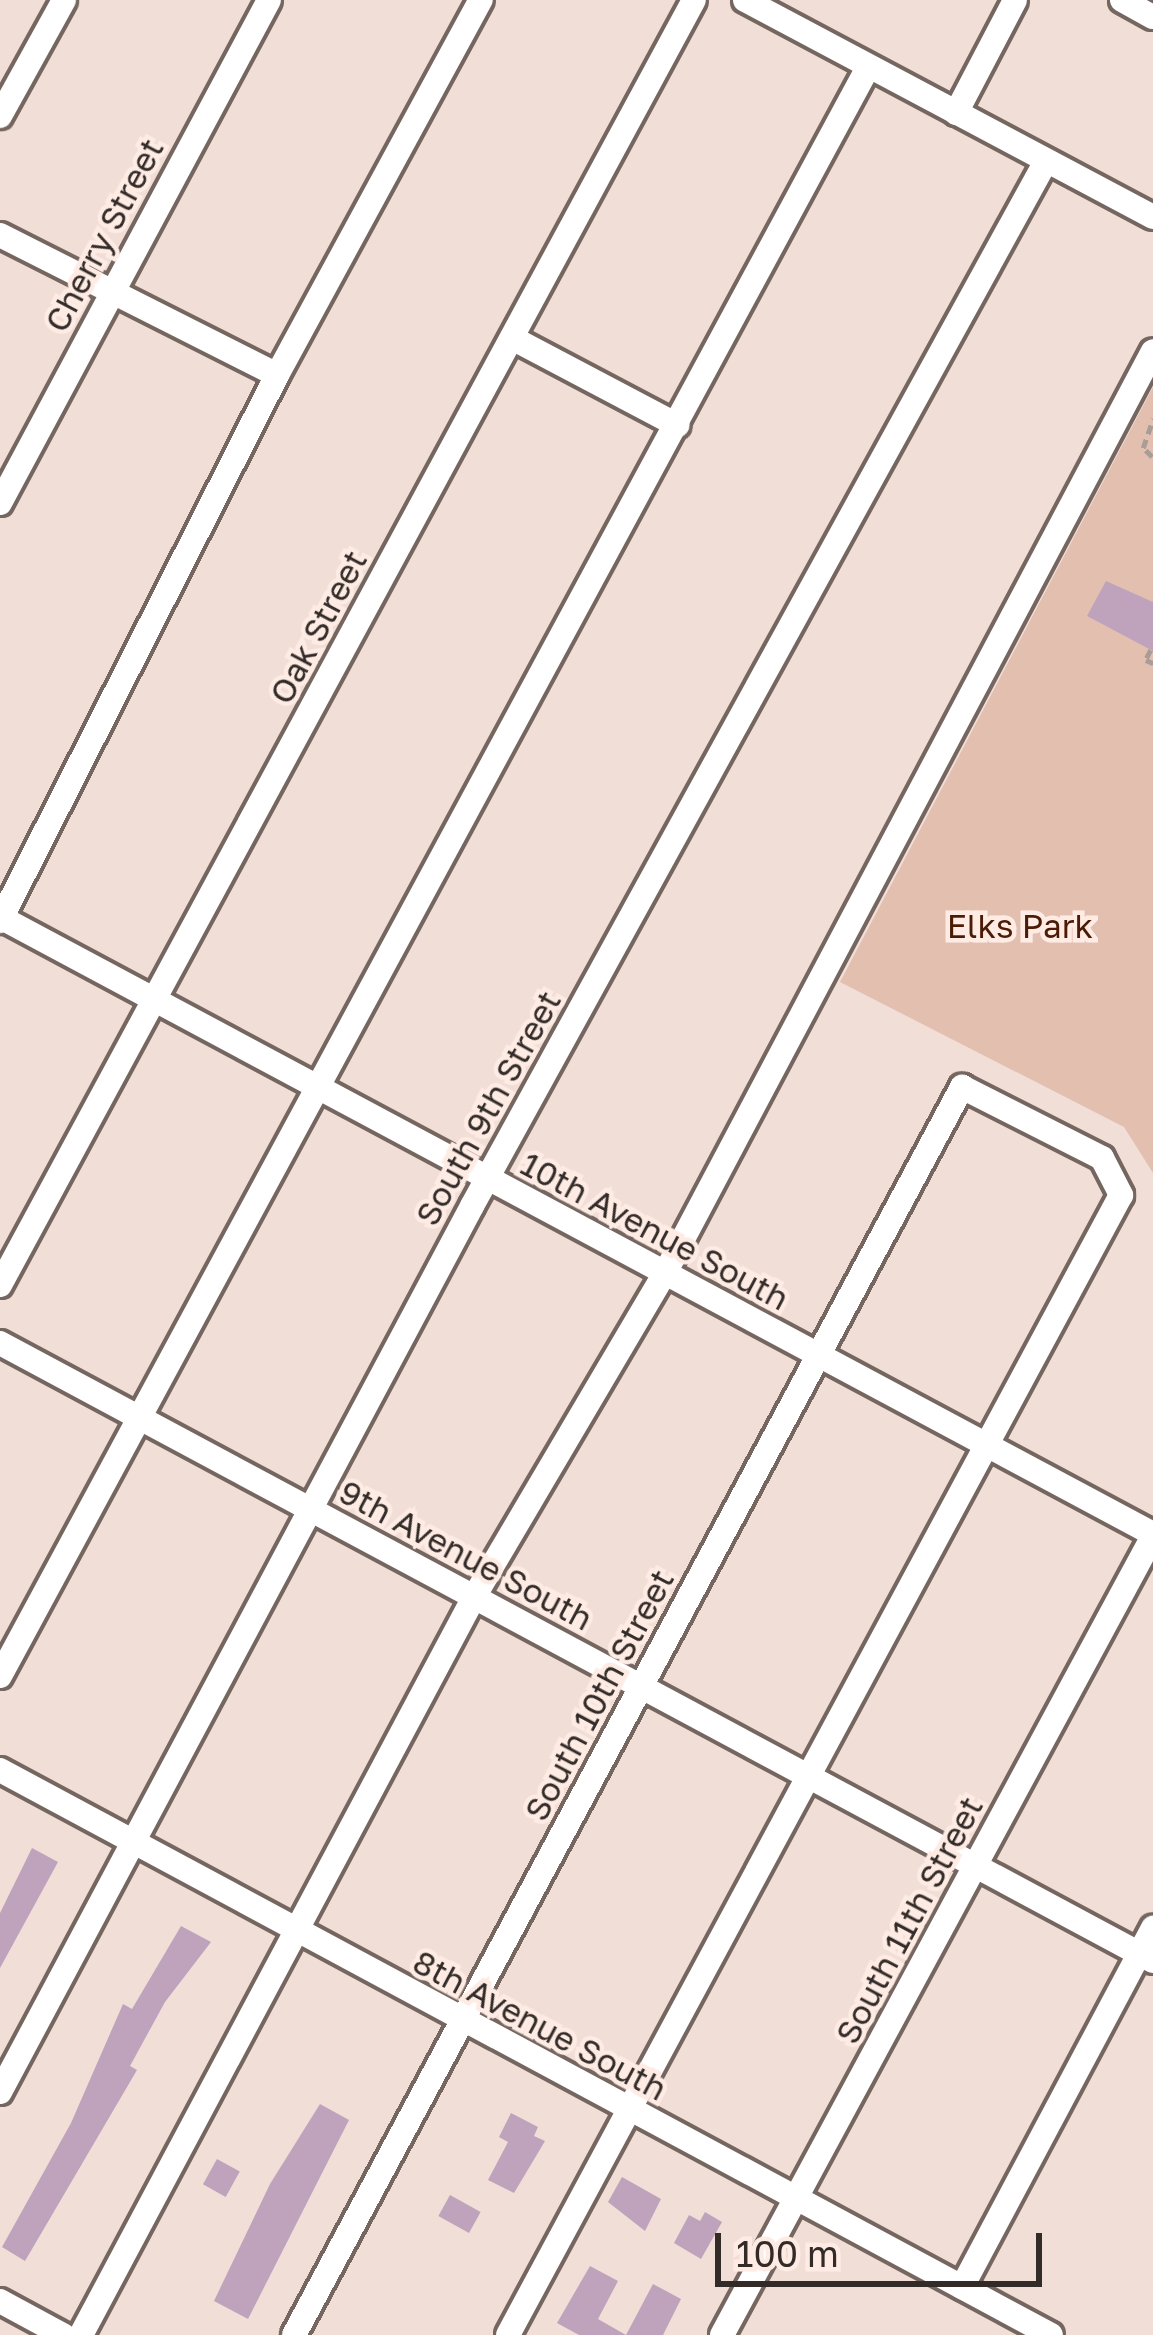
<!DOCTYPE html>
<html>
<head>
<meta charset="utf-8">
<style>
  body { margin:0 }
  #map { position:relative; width:1153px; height:2335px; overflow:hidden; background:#f0ded7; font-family:"Golos Text",sans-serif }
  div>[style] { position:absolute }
  .green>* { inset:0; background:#e3bfb0 }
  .building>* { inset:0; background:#bfa3bc; transform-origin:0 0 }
  .path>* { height:4.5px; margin-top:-2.25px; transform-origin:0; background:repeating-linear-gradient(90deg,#aa9c96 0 9px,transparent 0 15px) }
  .roads { filter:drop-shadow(3px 0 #756660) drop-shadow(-3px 0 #756660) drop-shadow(0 3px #756660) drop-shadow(0 -3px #756660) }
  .minor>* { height:24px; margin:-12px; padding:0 12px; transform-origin:12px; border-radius:12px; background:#fff }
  span { translate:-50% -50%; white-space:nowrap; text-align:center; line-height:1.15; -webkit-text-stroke:9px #fdebe4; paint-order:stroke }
  .street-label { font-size:33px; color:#322b28 }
  .park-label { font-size:33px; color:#4a1c06 }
  .scale { position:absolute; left:715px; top:2233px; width:327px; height:54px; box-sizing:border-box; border:6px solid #322b28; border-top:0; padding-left:15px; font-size:36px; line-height:42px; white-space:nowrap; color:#322b28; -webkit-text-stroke:9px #fdebe4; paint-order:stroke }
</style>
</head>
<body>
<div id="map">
  <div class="green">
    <div style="clip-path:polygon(1153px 387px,1153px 1173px,1124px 1127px,840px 982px)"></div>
  </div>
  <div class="building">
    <div style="clip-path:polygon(1106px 581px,1153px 602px,1153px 651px,1087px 616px)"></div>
    <div style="clip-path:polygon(32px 1848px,58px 1862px,0 1968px,0 1913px)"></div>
    <div style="clip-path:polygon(181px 1926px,211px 1942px,165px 2002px,130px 2066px,137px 2070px,25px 2261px,2px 2247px,71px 2123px,123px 2004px,132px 2009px)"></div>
    <div style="clip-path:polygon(320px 2104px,349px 2120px,248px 2319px,214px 2301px,270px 2184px)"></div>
    <div style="clip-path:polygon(511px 2113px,538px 2127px,534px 2136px,545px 2141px,514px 2193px,488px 2180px,508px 2142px,499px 2137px)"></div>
    <div style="left:217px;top:2159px;width:26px;height:29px;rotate:29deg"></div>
    <div style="clip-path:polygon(622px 2177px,661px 2199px,645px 2231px,608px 2202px)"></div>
    <div style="left:450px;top:2195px;width:35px;height:24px;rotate:29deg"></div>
    <div style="clip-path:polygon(705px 2212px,722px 2222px,701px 2259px,674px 2243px,689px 2215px,700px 2221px)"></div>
    <div style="clip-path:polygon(590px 2266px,618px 2281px,598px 2319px,626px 2335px,579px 2335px,557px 2323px)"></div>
    <div style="clip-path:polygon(653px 2284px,681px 2299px,663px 2335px,626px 2335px)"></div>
  </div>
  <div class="path">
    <div style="left:1152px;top:457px;width:13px;rotate:-135deg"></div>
    <div style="left:1143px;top:448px;width:31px;rotate:-71deg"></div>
    <div style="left:1151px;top:650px;width:11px;rotate:117deg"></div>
    <div style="left:1146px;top:660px;width:8px;rotate:23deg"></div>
  </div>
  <div class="roads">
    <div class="minor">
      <div style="left:745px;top:0;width:462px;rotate:28deg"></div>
      <div style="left:1122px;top:0;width:35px;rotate:29deg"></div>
      <div style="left:956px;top:113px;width:127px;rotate:-62.4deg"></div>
      <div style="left:0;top:116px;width:132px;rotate:-61.1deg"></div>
      <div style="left:0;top:235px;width:310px;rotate:26.8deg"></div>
      <div style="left:512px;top:338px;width:187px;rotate:27.8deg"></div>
      <div style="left:0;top:503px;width:570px;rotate:-61.86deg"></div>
      <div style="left:0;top:917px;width:1308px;rotate:28.15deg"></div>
      <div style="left:0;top:921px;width:612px;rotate:-63.1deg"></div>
      <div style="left:277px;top:375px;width:427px;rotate:-61.5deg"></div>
      <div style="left:0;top:1285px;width:1460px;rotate:-61.63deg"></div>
      <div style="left:0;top:1343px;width:1308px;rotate:28.19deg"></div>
      <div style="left:0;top:1676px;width:1828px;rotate:-61.65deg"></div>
      <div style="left:0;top:1770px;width:1193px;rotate:28.26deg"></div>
      <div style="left:0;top:2092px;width:1004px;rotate:-61.95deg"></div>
      <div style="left:472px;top:1206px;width:1192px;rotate:-61.22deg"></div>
      <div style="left:962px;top:2287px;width:407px;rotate:-62deg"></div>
      <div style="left:0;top:2301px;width:72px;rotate:28.4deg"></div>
      <div style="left:81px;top:2335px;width:836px;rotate:-61.96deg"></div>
      <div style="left:474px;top:1597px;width:374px;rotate:-59.5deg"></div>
      <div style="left:664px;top:1275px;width:1045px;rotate:-62.11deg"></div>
      <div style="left:294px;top:2335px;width:1416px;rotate:-61.84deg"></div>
      <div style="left:962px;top:1087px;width:157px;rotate:26.9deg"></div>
      <div style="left:1102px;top:1158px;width:42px;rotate:62.8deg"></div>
      <div style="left:1121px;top:1195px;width:1294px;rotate:118.27deg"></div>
      <div style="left:722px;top:2335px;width:908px;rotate:-61.66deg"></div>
    </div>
  </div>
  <div class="street-label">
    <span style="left:104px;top:235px;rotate:-62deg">Cherry Street</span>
    <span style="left:318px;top:627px;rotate:-62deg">Oak Street</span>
    <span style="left:488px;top:1108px;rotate:-61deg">South 9th Street</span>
    <span style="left:655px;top:1231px;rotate:28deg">10th Avenue South</span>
    <span style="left:466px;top:1555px;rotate:28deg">9th Avenue South</span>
    <span style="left:599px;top:1695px;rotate:-62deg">South 10th Street</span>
    <span style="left:909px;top:1920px;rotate:-62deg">South 11th Street</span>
    <span style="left:540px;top:2025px;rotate:28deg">8th Avenue South</span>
  </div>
  <div class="park-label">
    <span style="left:1020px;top:926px">Elks Park</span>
  </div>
  <div class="scale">100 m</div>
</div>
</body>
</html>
